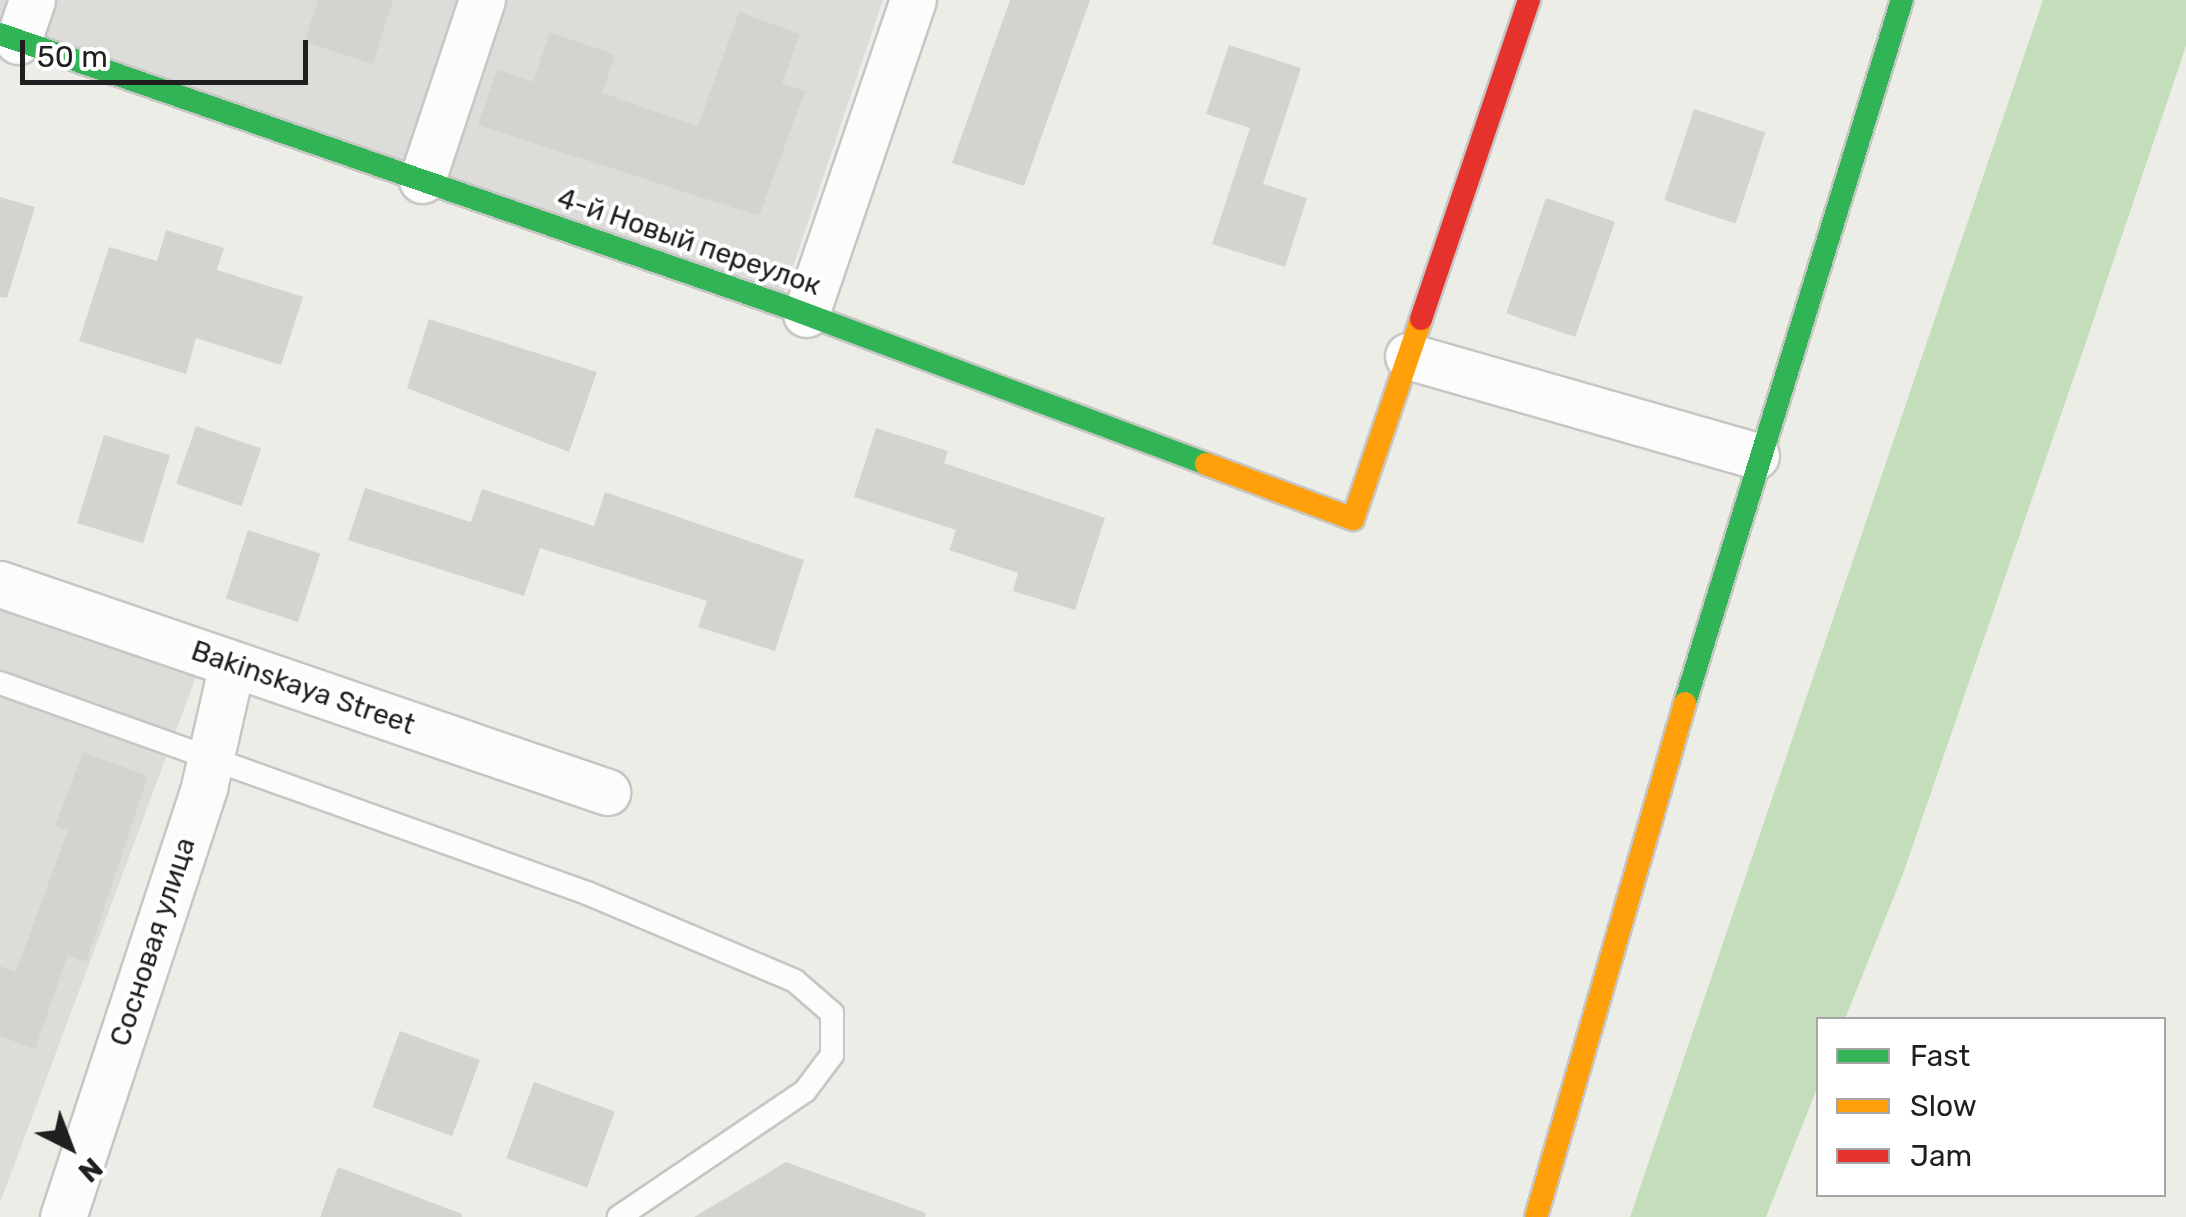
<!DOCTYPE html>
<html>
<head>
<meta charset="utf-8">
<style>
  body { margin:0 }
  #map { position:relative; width:2186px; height:1217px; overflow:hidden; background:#edede8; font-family:Rubik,sans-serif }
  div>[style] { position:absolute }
  .residential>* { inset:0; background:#dcdcd9 }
  .forest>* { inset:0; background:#c4debb }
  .building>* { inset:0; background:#d4d3cf; transform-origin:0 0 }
  .roads { filter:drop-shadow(2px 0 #c6c6c4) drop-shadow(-2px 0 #c6c6c4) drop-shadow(0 2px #c6c6c4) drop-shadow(0 -2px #c6c6c4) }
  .lane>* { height:22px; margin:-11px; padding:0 11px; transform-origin:11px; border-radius:11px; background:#fcfcfc }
  .street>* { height:45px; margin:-22.5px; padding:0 22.5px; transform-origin:22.5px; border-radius:22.5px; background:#fcfcfc }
  .fast>* { height:22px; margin:-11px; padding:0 11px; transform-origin:11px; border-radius:11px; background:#30b455 }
  .slow>* { height:22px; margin:-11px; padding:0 11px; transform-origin:11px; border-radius:11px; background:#ff9f0a }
  .jam>* { height:22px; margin:-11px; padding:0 11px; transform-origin:11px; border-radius:11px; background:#e5322d }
  span { translate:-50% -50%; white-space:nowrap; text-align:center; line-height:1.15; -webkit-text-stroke:8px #fff; paint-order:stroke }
  .street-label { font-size:28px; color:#1f1f1f }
  .legend { position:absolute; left:1816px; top:1017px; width:350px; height:180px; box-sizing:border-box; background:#fff; border:2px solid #a5a5a5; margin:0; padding:12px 18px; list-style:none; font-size:30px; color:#1f1f1f }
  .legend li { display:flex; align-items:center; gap:20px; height:50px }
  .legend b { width:50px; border:2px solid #a5a5a5 }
  .north { position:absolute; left:20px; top:1097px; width:100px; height:100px; -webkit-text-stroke:8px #fff; paint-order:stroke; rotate:138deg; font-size:28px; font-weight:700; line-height:40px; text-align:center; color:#1f1f1f }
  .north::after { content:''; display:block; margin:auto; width:35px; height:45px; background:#1f1f1f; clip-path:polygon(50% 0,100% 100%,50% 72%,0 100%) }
  .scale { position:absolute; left:20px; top:40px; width:288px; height:45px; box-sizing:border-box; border:5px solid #1f1f1f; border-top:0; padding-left:12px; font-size:30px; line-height:35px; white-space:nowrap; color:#1f1f1f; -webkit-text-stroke:8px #fff; paint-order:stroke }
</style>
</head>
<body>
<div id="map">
  <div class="residential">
    <div style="clip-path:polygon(0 0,883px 0,784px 293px,0 20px)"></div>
    <div style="clip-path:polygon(0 595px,196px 677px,0 1203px)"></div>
  </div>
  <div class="forest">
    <div style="clip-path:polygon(2043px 0,2186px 0,2186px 46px,2087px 339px,1903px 874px,1845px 1019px,1818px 1020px,1818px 1086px,1766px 1217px,1630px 1217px)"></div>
  </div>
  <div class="building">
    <div style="clip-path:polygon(318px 0,393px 0,373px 64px,304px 42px)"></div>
    <div style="clip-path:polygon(1010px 0,1090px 0,1024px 186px,952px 163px)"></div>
    <div style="clip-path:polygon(739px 12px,800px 34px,782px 83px,805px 91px,759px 216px,478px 125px,497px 69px,533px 82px,550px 32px,615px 55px,602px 93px,698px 126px)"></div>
    <div style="clip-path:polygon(1229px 45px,1301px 68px,1263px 184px,1307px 198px,1285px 267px,1212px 244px,1250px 128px,1206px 114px)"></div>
    <div style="left:1694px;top:109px;width:75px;height:96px;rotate:18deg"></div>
    <div style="clip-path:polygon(0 197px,35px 207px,7px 298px,0 297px)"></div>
    <div style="left:1546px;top:198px;width:73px;height:122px;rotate:19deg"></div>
    <div style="clip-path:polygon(166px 230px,224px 248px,217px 270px,303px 297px,281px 365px,196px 338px,186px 374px,79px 341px,109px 247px,157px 261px)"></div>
    <div style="clip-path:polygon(429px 319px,597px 372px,569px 452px,407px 388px)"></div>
    <div style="left:196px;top:426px;width:69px;height:61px;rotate:19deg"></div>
    <div style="clip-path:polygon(876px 428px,948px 451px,944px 463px,1105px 518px,1075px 610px,1013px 591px,1018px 573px,949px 550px,956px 530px,854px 497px)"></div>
    <div style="left:104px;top:435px;width:69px;height:92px;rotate:17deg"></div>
    <div style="clip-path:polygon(365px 488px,471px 522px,482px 489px,594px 526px,605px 492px,804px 560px,775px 651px,698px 627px,707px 601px,540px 548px,524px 596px,348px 540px)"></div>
    <div style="left:248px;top:530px;width:76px;height:72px;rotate:18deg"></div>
    <div style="clip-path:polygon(83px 752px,148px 776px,86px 962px,68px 955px,35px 1049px,0 1036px,0 966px,16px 972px,68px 830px,55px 826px)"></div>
    <div style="left:400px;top:1031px;width:85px;height:81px;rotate:20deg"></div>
    <div style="left:534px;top:1082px;width:86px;height:81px;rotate:20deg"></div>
    <div style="clip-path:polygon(786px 1162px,926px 1213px,925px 1217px,694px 1217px)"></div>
    <div style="clip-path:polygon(338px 1167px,462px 1214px,462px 1217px,320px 1217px)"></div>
  </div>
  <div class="roads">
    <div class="lane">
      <div style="left:0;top:683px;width:623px;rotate:19.68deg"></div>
      <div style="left:587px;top:893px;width:226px;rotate:22.9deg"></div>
      <div style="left:795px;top:981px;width:49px;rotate:40.9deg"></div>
      <div style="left:832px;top:1013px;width:42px;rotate:90deg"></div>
      <div style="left:832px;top:1055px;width:45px;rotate:126.9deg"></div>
      <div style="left:805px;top:1091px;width:225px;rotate:145.9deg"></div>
    </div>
    <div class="street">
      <div style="left:18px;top:41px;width:43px;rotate:-71.1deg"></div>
      <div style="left:422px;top:180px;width:190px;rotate:-71.6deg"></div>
      <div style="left:806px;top:314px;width:332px;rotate:-71.2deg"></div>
      <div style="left:1408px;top:356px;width:362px;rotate:16deg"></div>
      <div style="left:0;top:584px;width:642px;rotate:18.91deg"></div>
      <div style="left:63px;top:1217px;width:453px;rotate:-71.8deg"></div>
      <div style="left:204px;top:787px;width:126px;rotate:-77.2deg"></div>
    </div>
    <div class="fast">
      <div style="left:0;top:34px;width:830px;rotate:19.13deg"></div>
      <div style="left:784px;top:306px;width:451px;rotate:20.5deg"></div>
      <div style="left:1685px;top:703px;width:736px;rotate:-72.85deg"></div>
    </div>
    <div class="slow">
      <div style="left:1206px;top:464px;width:157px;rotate:20.5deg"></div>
      <div style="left:1353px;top:519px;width:211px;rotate:-71.2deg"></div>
      <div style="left:1536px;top:1217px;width:535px;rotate:-73.83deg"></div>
    </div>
    <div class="jam">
      <div style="left:1421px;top:319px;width:337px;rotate:-71.3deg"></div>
    </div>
  </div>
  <div class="street-label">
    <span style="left:689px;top:242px;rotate:19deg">4-й Новый переулок</span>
    <span style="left:303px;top:688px;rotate:19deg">Bakinskaya Street</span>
    <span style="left:153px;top:942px;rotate:-72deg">Сосновая улица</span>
  </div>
  <ul class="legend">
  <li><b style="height:12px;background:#30b455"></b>Fast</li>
  <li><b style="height:12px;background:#ff9f0a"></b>Slow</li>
  <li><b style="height:12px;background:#e5322d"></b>Jam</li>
  </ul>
  <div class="north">N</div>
  <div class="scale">50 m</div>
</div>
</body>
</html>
